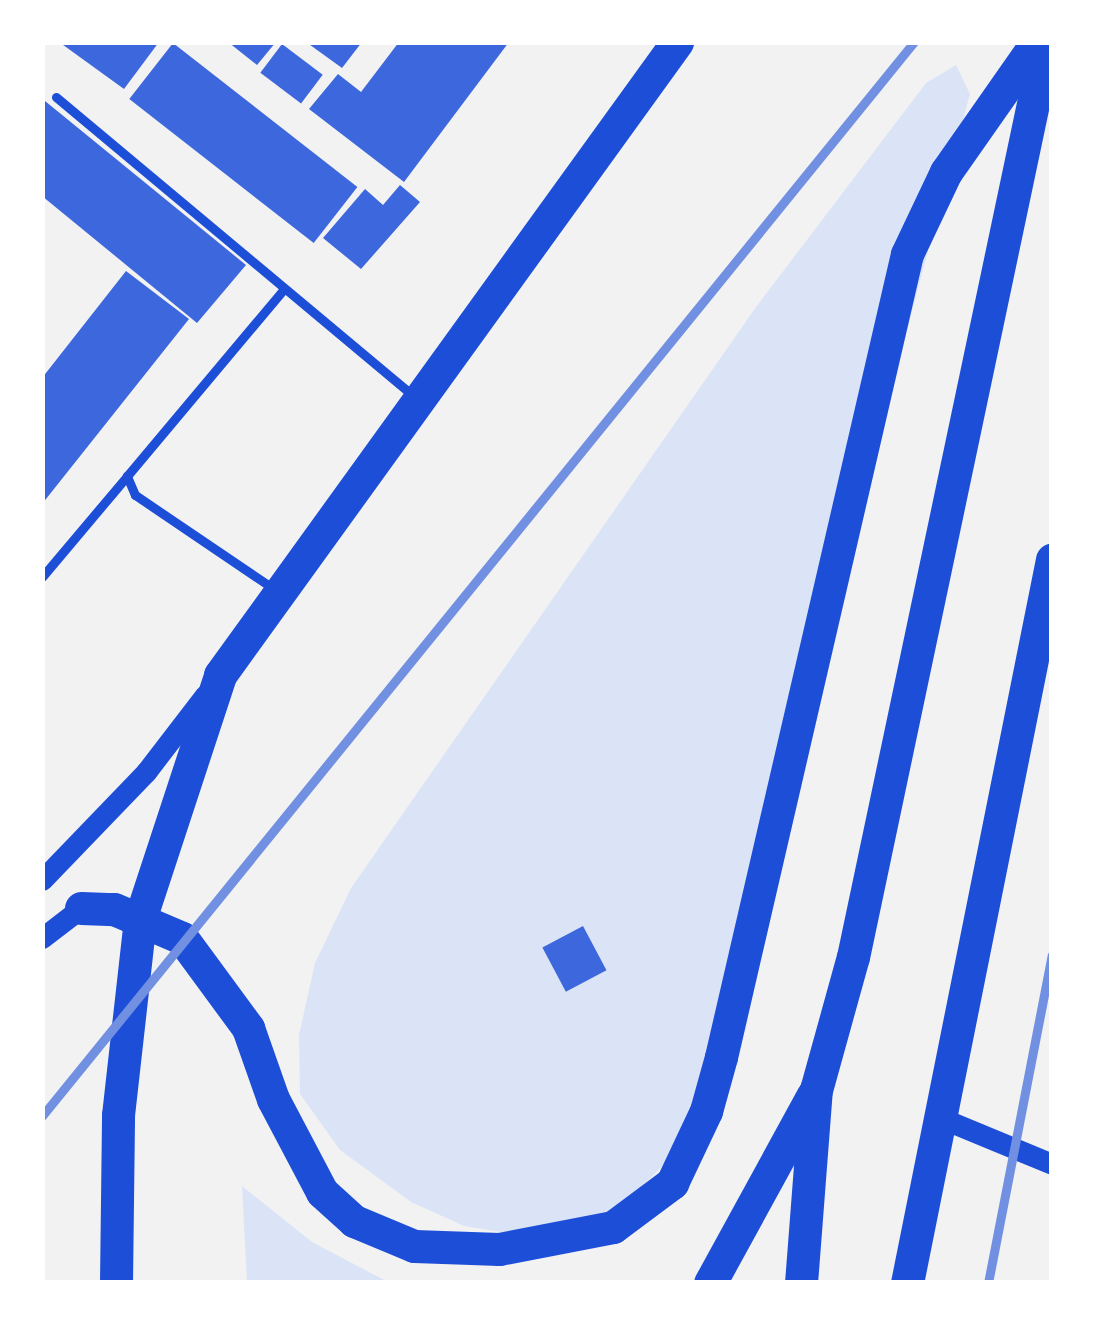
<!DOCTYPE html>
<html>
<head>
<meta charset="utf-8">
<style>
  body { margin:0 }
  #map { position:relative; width:1094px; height:1325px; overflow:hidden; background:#f2f2f2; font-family:"Noto Serif",serif }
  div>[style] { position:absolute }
  .green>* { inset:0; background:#dbe4f7 }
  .building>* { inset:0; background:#3d67dc; transform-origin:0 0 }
  .service>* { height:9px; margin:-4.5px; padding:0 4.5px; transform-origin:4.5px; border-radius:4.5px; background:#1d4ed8 }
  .tertiary>* { height:21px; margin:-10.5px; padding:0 10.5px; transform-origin:10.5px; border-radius:10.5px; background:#1d4ed8 }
  .trunk>* { height:33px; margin:-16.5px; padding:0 16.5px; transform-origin:16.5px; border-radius:16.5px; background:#1d4ed8 }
  .rail>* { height:9px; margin:-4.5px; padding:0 4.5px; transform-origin:4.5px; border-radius:4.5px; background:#7290e2 }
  span { translate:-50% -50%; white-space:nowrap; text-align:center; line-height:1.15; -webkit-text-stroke:12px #fff; paint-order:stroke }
  .frame { position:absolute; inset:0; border:45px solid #fff; pointer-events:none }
</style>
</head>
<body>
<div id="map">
  <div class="green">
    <div style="clip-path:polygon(956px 65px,970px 94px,713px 1055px,674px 1155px,608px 1219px,537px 1238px,464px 1226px,411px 1202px,340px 1150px,300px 1094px,299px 1035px,315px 963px,351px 888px,756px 307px,926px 83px)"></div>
    <div style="clip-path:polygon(242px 1186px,312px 1242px,390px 1283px,247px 1283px)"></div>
  </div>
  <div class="building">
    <div style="clip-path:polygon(59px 42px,159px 42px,124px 89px)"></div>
    <div style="clip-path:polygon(228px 42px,276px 42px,257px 65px)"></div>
    <div style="clip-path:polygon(306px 42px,362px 42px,342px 68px)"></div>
    <div style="clip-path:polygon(399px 42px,509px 42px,404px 182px,309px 109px,338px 74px,361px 92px)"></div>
    <div style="left:173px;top:43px;width:234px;height:71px;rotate:38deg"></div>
    <div style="left:282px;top:44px;width:51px;height:36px;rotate:37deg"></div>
    <div style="clip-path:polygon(45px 101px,246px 265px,197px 323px,42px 196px)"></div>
    <div style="clip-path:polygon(400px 185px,420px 202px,361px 269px,323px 238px,365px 189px,383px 205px)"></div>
    <div style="clip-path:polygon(126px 271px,189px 319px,42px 504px,42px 378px)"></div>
    <div style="left:583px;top:926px;width:50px;height:46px;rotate:62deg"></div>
  </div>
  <div class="service">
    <div style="left:56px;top:97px;width:468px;rotate:39.9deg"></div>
    <div style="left:42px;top:577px;width:132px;rotate:-49.9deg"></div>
    <div style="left:274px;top:589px;width:168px;rotate:-145.9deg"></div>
    <div style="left:135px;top:495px;width:21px;rotate:-113deg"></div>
    <div style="left:127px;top:476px;width:243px;rotate:-50deg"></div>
  </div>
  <div class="tertiary">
    <div style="left:42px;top:880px;width:150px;rotate:-46.1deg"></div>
    <div style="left:146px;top:772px;width:97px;rotate:-52.5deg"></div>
    <div style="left:42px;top:938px;width:49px;rotate:-37.6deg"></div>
    <div style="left:941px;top:1118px;width:120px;rotate:22.5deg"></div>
  </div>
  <div class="trunk">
    <div style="left:81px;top:908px;width:33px;rotate:2deg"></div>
    <div style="left:114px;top:909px;width:74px;rotate:23.1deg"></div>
    <div style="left:182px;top:938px;width:112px;rotate:53.7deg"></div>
    <div style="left:248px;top:1028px;width:75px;rotate:70.6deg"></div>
    <div style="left:273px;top:1099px;width:105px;rotate:62.2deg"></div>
    <div style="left:322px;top:1192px;width:43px;rotate:42.2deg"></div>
    <div style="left:354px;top:1221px;width:65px;rotate:22.6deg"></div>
    <div style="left:414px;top:1246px;width:85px;rotate:2deg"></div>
    <div style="left:499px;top:1249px;width:116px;rotate:-10.9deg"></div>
    <div style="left:613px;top:1227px;width:74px;rotate:-36.7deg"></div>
    <div style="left:672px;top:1183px;width:80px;rotate:-64.7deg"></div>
    <div style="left:706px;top:1111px;width:56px;rotate:-74.5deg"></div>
    <div style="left:721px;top:1057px;width:824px;rotate:-76.96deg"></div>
    <div style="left:907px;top:254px;width:91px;rotate:-64.6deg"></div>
    <div style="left:946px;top:172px;width:159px;rotate:-55deg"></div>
    <div style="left:116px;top:1283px;width:168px;rotate:-89.3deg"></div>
    <div style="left:118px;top:1115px;width:197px;rotate:-83.6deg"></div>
    <div style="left:140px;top:919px;width:257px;rotate:-71.8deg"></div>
    <div style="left:220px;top:675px;width:781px;rotate:-54.17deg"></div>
    <div style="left:710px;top:1283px;width:214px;rotate:-61.3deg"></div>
    <div style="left:801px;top:1283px;width:194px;rotate:-85.6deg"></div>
    <div style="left:816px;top:1090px;width:138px;rotate:-74.5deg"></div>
    <div style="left:853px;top:957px;width:935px;rotate:-78.09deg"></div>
    <div style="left:907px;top:1283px;width:738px;rotate:-78.67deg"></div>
  </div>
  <div class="rail">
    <div style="left:42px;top:1116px;width:1383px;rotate:-50.93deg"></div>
    <div style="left:988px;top:1283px;width:334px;rotate:-79deg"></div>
  </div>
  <div class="frame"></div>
</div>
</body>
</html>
